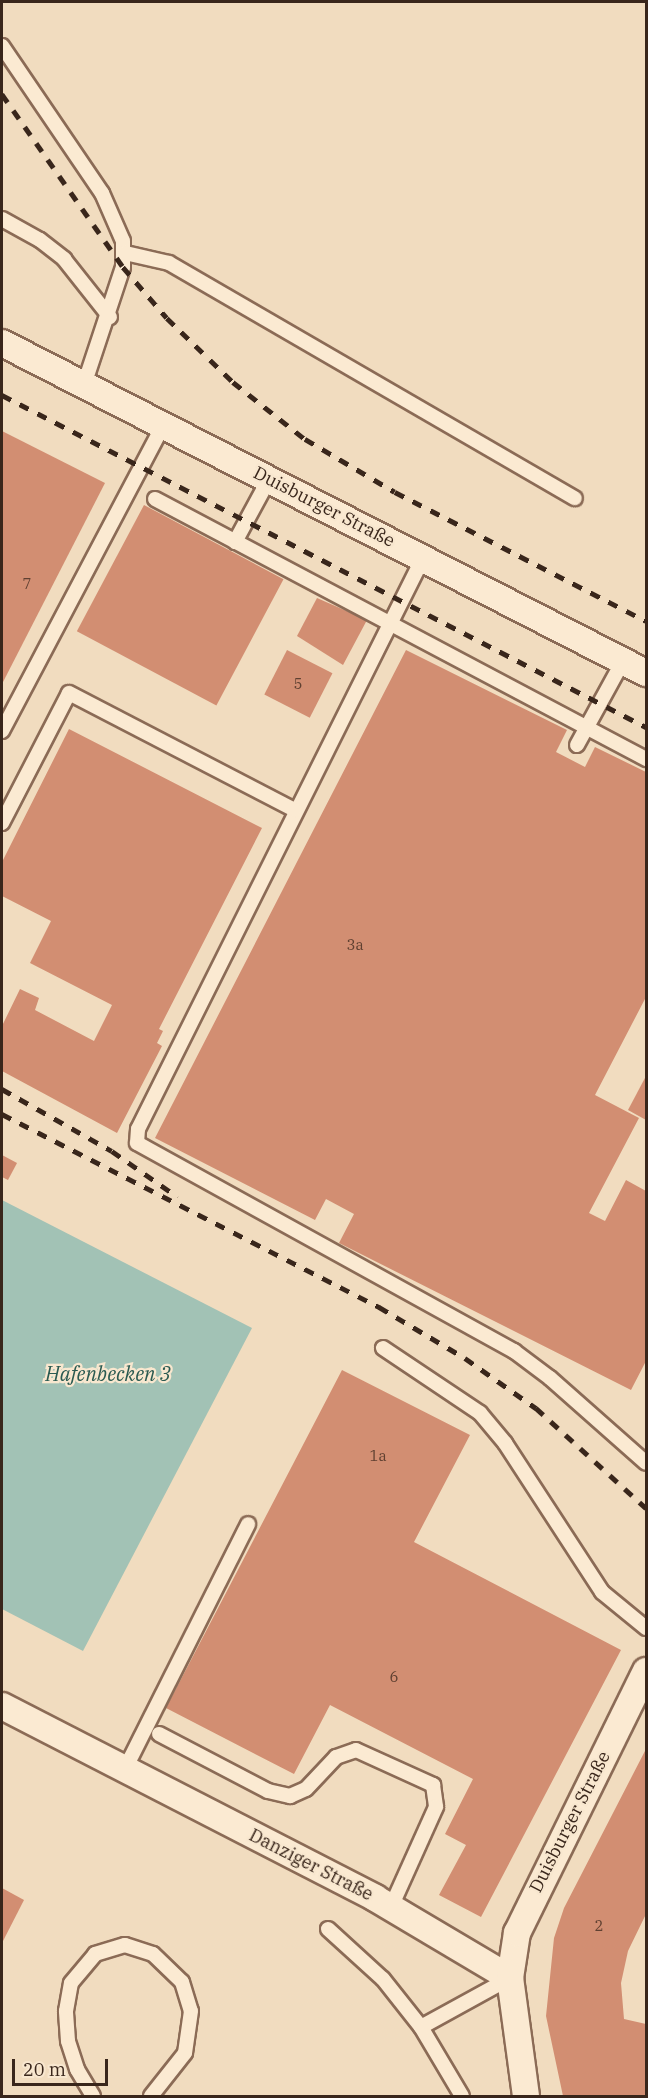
<!DOCTYPE html>
<html>
<head>
<meta charset="utf-8">
<style>
  body { margin:0 }
  #map { position:relative; width:648px; height:2098px; overflow:hidden; background:#f1dcbf; font-family:"IBM Plex Serif",serif }
  div>[style] { position:absolute }
  .water>* { inset:0; background:#a2c2b5 }
  .building>* { inset:0; background:#d28e72; transform-origin:0 0 }
  .roads { filter:drop-shadow(2px 0 #8b6b56) drop-shadow(-2px 0 #8b6b56) drop-shadow(0 2px #8b6b56) drop-shadow(0 -2px #8b6b56) }
  .service>* { height:14px; margin:-7px; padding:0 7px; transform-origin:7px; border-radius:7px; background:#fbead2 }
  .minor>* { height:26px; margin:-13px; padding:0 13px; transform-origin:13px; border-radius:13px; background:#fbead2 }
  .rail>* { height:4.5px; margin-top:-2.25px; transform-origin:0; background:repeating-linear-gradient(90deg,#39261b 0 10px,transparent 0 20px) }
  span { translate:-50% -50%; white-space:nowrap; text-align:center; line-height:1.15; -webkit-text-stroke:4.5px #f8e7cf; paint-order:stroke }
  .number-label { font-size:15px; color:#5f4031 }
  .number-label span { -webkit-text-stroke-width:0 }
  .street-label { font-size:18px; color:#39261b }
  .water-label { font-size:20px; color:#2a5a51; font-style:italic }
  .frame { position:absolute; inset:0; border:3px solid #39261b; pointer-events:none }
  .scale { position:absolute; left:12px; top:2059px; width:96px; height:27px; box-sizing:border-box; border:3px solid #39261b; border-top:0; padding-left:8px; font-size:18px; line-height:21px; white-space:nowrap; color:#39261b; -webkit-text-stroke:4px #f8e7cf; paint-order:stroke }
</style>
</head>
<body>
<div id="map">
  <div class="water">
    <div style="clip-path:polygon(2px 1200px,252px 1328px,83px 1651px,2px 1609px)"></div>
  </div>
  <div class="building">
    <div style="clip-path:polygon(2px 431px,105px 483px,2px 684px)"></div>
    <div style="left:144px;top:505px;width:158px;height:143px;rotate:28deg"></div>
    <div style="clip-path:polygon(317px 598px,367px 620px,343px 665px,297px 636px)"></div>
    <div style="left:287px;top:650px;width:51px;height:50px;rotate:27deg"></div>
    <div style="clip-path:polygon(406px 650px,567px 730px,556px 752px,585px 767px,595px 747px,646px 772px,646px 997px,595px 1095px,639px 1118px,589px 1213px,605px 1221px,626px 1180px,646px 1191px,646px 1361px,631px 1390px,339px 1243px,354px 1214px,326px 1199px,315px 1220px,155px 1138px)"></div>
    <div style="clip-path:polygon(69px 729px,262px 828px,159px 1029px,163px 1031px,157px 1043px,162px 1046px,117px 1133px,2px 1071px,2px 1026px,20px 989px,39px 998px,35px 1010px,94px 1041px,112px 1005px,30px 963px,51px 921px,2px 896px,2px 862px)"></div>
    <div style="clip-path:polygon(646px 1076px,646px 1120px,628px 1110px)"></div>
    <div style="clip-path:polygon(2px 1155px,17px 1163px,8px 1180px,2px 1177px)"></div>
    <div style="clip-path:polygon(342px 1370px,470px 1435px,414px 1542px,621px 1650px,481px 1917px,439px 1895px,466px 1845px,445px 1834px,473px 1779px,330px 1705px,294px 1774px,166px 1708px)"></div>
    <div style="clip-path:polygon(646px 1749px,646px 1914px,628px 1951px,621px 1983px,624px 2019px,646px 2024px,646px 2096px,563px 2096px,546px 2016px,554px 1938px,564px 1908px)"></div>
    <div style="clip-path:polygon(2px 1888px,24px 1900px,2px 1943px)"></div>
  </div>
  <div class="roads">
    <div class="service">
      <div style="left:2px;top:46px;width:178px;rotate:55.8deg"></div>
      <div style="left:102px;top:193px;width:52px;rotate:66.4deg"></div>
      <div style="left:123px;top:241px;width:26px;rotate:90deg"></div>
      <div style="left:123px;top:267px;width:124px;rotate:108.3deg"></div>
      <div style="left:2px;top:219px;width:43px;rotate:28.9deg"></div>
      <div style="left:40px;top:240px;width:31px;rotate:38deg"></div>
      <div style="left:64px;top:259px;width:74px;rotate:51.6deg"></div>
      <div style="left:125px;top:253px;width:45px;rotate:12.8deg"></div>
      <div style="left:169px;top:263px;width:469px;rotate:30.1deg"></div>
      <div style="left:155px;top:499px;width:556px;rotate:27.9deg"></div>
      <div style="left:235px;top:542px;width:72px;rotate:-61.6deg"></div>
      <div style="left:423px;top:558px;width:638px;rotate:116.52deg"></div>
      <div style="left:138px;top:1129px;width:14px;rotate:94deg"></div>
      <div style="left:137px;top:1143px;width:431px;rotate:28.9deg"></div>
      <div style="left:514px;top:1351px;width:45px;rotate:36.9deg"></div>
      <div style="left:550px;top:1378px;width:128px;rotate:41.5deg"></div>
      <div style="left:2px;top:731px;width:346px;rotate:-62.2deg"></div>
      <div style="left:577px;top:745px;width:96px;rotate:-61.3deg"></div>
      <div style="left:2px;top:823px;width:146px;rotate:-62.7deg"></div>
      <div style="left:69px;top:693px;width:254px;rotate:27.4deg"></div>
      <div style="left:383px;top:1348px;width:117px;rotate:33.8deg"></div>
      <div style="left:480px;top:1413px;width:39px;rotate:50deg"></div>
      <div style="left:505px;top:1443px;width:178px;rotate:56.9deg"></div>
      <div style="left:602px;top:1592px;width:57px;rotate:39.3deg"></div>
      <div style="left:159px;top:1734px;width:123px;rotate:27.6deg"></div>
      <div style="left:268px;top:1791px;width:23px;rotate:13deg"></div>
      <div style="left:290px;top:1796px;width:17px;rotate:-24deg"></div>
      <div style="left:306px;top:1789px;width:44px;rotate:-46.8deg"></div>
      <div style="left:336px;top:1757px;width:21px;rotate:-19deg"></div>
      <div style="left:356px;top:1750px;width:85px;rotate:24.4deg"></div>
      <div style="left:433px;top:1785px;width:22px;rotate:82deg"></div>
      <div style="left:436px;top:1807px;width:110px;rotate:114.2deg"></div>
      <div style="left:125px;top:1769px;width:274px;rotate:-63.3deg"></div>
      <div style="left:328px;top:1929px;width:74px;rotate:42.3deg"></div>
      <div style="left:383px;top:1979px;width:61px;rotate:51.6deg"></div>
      <div style="left:421px;top:2027px;width:80px;rotate:59.3deg"></div>
      <div style="left:421px;top:2027px;width:102px;rotate:-28.8deg"></div>
      <div style="left:93px;top:2096px;width:31px;rotate:-121deg"></div>
      <div style="left:77px;top:2069px;width:29px;rotate:-108deg"></div>
      <div style="left:68px;top:2041px;width:30px;rotate:-94deg"></div>
      <div style="left:66px;top:2011px;width:28px;rotate:-80deg"></div>
      <div style="left:71px;top:1983px;width:38px;rotate:-50deg"></div>
      <div style="left:95px;top:1954px;width:31px;rotate:-17deg"></div>
      <div style="left:125px;top:1945px;width:29px;rotate:18deg"></div>
      <div style="left:153px;top:1954px;width:40px;rotate:44deg"></div>
      <div style="left:182px;top:1982px;width:30px;rotate:73deg"></div>
      <div style="left:191px;top:2011px;width:42px;rotate:98.1deg"></div>
      <div style="left:185px;top:2053px;width:55px;rotate:128.3deg"></div>
    </div>
    <div class="minor">
      <div style="left:2px;top:343px;width:724px;rotate:27.13deg"></div>
      <div style="left:2px;top:1706px;width:420px;rotate:27.2deg"></div>
      <div style="left:375px;top:1898px;width:157px;rotate:30.7deg"></div>
      <div style="left:526px;top:2096px;width:119px;rotate:-97.7deg"></div>
      <div style="left:510px;top:1978px;width:46px;rotate:-81.2deg"></div>
      <div style="left:517px;top:1933px;width:292px;rotate:-63.8deg"></div>
    </div>
  </div>
  <div class="rail">
    <div style="left:2px;top:94px;width:211px;rotate:55deg"></div>
    <div style="left:123px;top:267px;width:67px;rotate:49.2deg"></div>
    <div style="left:167px;top:318px;width:92px;rotate:44.1deg"></div>
    <div style="left:233px;top:382px;width:92px;rotate:38.4deg"></div>
    <div style="left:305px;top:439px;width:104px;rotate:30.5deg"></div>
    <div style="left:395px;top:492px;width:282px;rotate:27.2deg"></div>
    <div style="left:2px;top:395px;width:725px;rotate:27.27deg"></div>
    <div style="left:2px;top:1089px;width:126px;rotate:29.4deg"></div>
    <div style="left:112px;top:1151px;width:80px;rotate:34.9deg"></div>
    <div style="left:2px;top:1114px;width:424px;rotate:27.1deg"></div>
    <div style="left:379px;top:1307px;width:100px;rotate:30.7deg"></div>
    <div style="left:465px;top:1358px;width:87px;rotate:35.2deg"></div>
    <div style="left:536px;top:1408px;width:149px;rotate:42.3deg"></div>
  </div>
  <div class="number-label">
    <span style="left:27px;top:584px">7</span>
    <span style="left:298px;top:684px">5</span>
    <span style="left:355px;top:945px">3a</span>
    <span style="left:378px;top:1456px">1a</span>
    <span style="left:394px;top:1677px">6</span>
    <span style="left:599px;top:1926px">2</span>
  </div>
  <div class="street-label">
    <span style="left:324px;top:507px;rotate:27deg">Duisburger Straße</span>
    <span style="left:570px;top:1822px;rotate:-63deg">Duisburger Straße</span>
    <span style="left:311px;top:1865px;rotate:27deg">Danziger Straße</span>
  </div>
  <div class="water-label">
    <span style="left:108px;top:1373px">Hafenbecken 3</span>
  </div>
  <div class="frame"></div>
  <div class="scale">20 m</div>
</div>
</body>
</html>
